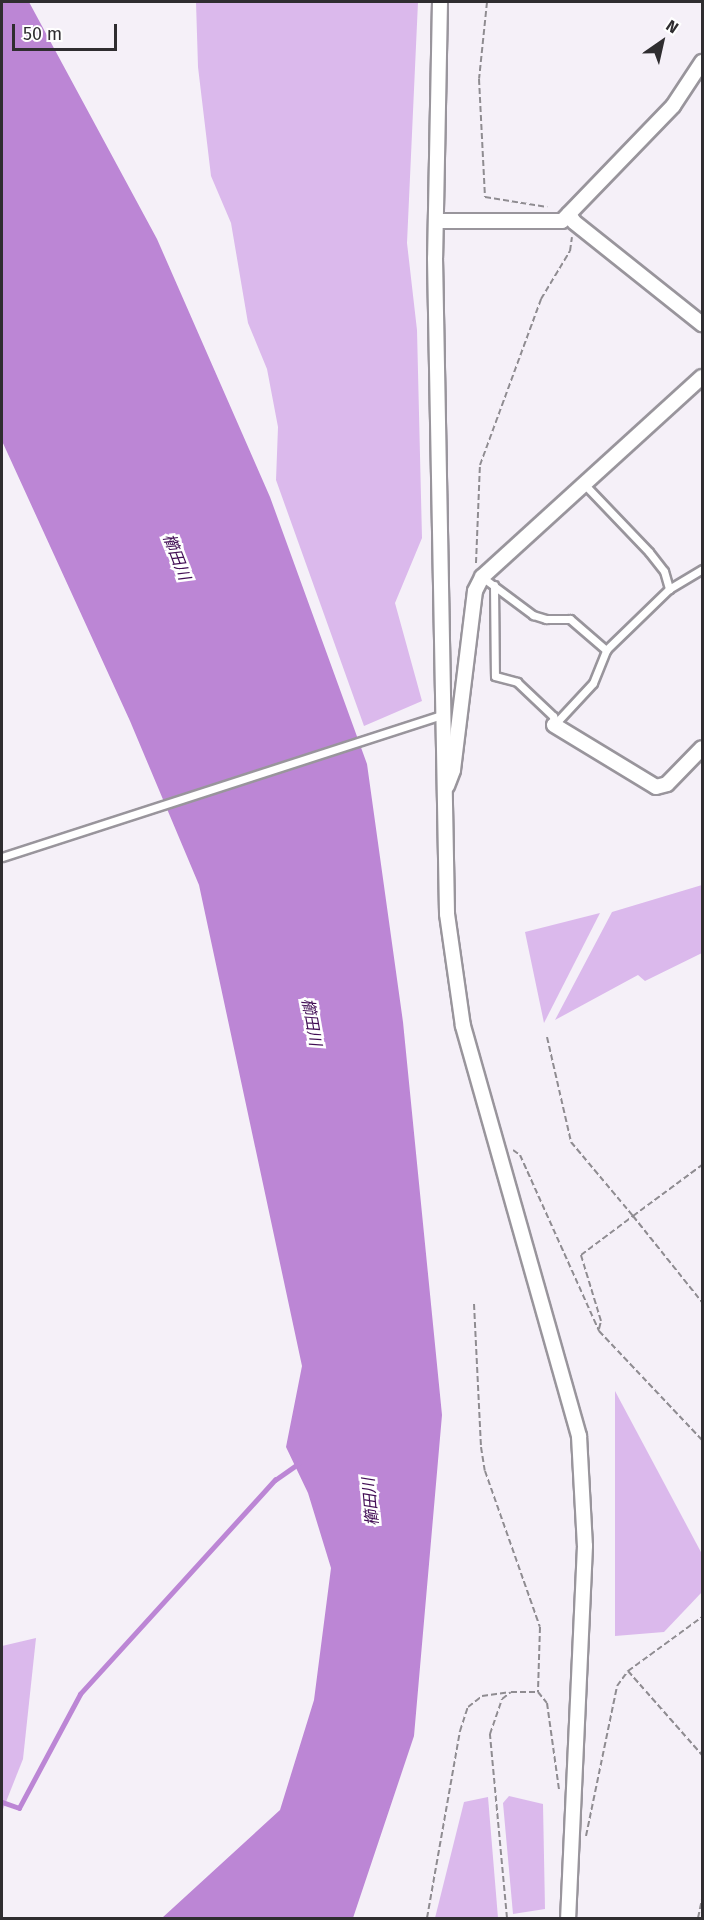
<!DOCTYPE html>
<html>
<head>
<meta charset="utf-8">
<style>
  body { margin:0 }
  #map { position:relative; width:704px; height:1920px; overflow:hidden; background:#f5f0f8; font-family:"Fira Sans","Noto Sans JP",sans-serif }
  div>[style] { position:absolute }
  .green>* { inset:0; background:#dbb9ec }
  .water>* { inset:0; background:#bc86d5 }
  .stream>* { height:4.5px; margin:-2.25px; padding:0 2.25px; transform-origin:2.25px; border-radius:2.25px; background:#bc86d5 }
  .path>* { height:2px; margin-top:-1px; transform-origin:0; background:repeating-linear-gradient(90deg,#8f8c91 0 6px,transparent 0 9px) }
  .roads { filter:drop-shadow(2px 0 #99959c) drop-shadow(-2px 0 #99959c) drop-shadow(0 2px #99959c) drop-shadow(0 -2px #99959c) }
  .lane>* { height:7px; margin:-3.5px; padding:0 3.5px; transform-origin:3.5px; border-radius:3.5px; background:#fff }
  .street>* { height:14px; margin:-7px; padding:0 7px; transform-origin:7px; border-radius:7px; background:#fff }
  span { translate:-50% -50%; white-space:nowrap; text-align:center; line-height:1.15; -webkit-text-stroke:5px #fff; paint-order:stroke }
  .water-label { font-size:16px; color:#420e55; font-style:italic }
  .frame { position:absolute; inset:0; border:3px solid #2f2d30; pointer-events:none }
  .north { position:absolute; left:632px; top:12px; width:60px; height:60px; -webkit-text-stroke:4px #fff; paint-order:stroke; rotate:34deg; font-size:16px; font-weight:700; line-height:24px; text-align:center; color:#2f2d30 }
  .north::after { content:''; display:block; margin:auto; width:21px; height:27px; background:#2f2d30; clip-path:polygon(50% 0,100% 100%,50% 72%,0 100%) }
  .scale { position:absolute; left:12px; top:24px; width:105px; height:27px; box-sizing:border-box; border:3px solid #2f2d30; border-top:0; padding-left:8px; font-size:18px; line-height:21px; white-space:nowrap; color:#2f2d30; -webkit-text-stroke:4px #fff; paint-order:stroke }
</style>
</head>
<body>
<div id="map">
  <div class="green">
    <div style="clip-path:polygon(196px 2px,418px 2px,407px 243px,417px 330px,422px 538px,395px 603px,422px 701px,364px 726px,276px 480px,278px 427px,267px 369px,248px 323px,231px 223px,211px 176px,198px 67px)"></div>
    <div style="clip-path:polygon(702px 885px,702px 953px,645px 981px,638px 975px,555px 1020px,612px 912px)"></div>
    <div style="clip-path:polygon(600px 913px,544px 1023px,525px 932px)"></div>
    <div style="clip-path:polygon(615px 1391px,702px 1554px,702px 1592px,664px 1632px,615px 1636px)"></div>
    <div style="clip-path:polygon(36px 1638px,23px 1759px,2px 1812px,2px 1646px)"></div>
    <div style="clip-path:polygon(509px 1796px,543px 1804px,545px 1909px,513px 1914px,503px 1803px)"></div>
    <div style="clip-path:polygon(488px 1797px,498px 1918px,435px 1918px,464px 1802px)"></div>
  </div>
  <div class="water">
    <div style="clip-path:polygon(2px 2px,29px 2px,157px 239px,270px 497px,367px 764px,403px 1022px,442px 1415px,414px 1736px,353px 1918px,162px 1918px,280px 1810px,314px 1700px,331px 1568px,308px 1493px,286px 1447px,302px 1366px,199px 885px,130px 721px,2px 441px)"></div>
  </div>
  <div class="stream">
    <div style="left:2px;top:1802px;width:18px;rotate:19deg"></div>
    <div style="left:19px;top:1808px;width:129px;rotate:-61.8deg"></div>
    <div style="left:80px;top:1694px;width:290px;rotate:-47.7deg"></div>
    <div style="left:275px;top:1480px;width:28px;rotate:-35deg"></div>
  </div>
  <div class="path">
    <div style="left:487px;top:2px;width:77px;rotate:95.9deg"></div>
    <div style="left:479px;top:79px;width:118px;rotate:87.1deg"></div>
    <div style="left:485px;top:197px;width:63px;rotate:9.2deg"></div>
    <div style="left:476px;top:563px;width:98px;rotate:-87.7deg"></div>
    <div style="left:480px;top:465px;width:177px;rotate:-69.8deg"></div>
    <div style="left:541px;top:299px;width:56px;rotate:-58.9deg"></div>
    <div style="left:570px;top:251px;width:14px;rotate:-82deg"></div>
    <div style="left:547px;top:1037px;width:108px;rotate:77.1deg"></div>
    <div style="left:571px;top:1142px;width:97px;rotate:50deg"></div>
    <div style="left:633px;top:1216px;width:86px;rotate:-36.5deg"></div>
    <div style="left:513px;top:1150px;width:9px;rotate:36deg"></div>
    <div style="left:520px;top:1155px;width:193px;rotate:65.8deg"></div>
    <div style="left:599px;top:1331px;width:150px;rotate:46.6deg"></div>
    <div style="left:474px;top:1304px;width:143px;rotate:87.2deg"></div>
    <div style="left:481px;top:1447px;width:24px;rotate:81deg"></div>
    <div style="left:485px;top:1471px;width:165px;rotate:70.6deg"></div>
    <div style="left:540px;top:1627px;width:65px;rotate:91.8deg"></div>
    <div style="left:599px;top:1329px;width:8px;rotate:-76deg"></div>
    <div style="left:601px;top:1321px;width:69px;rotate:-106.9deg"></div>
    <div style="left:581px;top:1255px;width:65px;rotate:-36.9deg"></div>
    <div style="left:633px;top:1216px;width:110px;rotate:51.3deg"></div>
    <div style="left:628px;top:1671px;width:112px;rotate:48.6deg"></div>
    <div style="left:586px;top:1836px;width:153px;rotate:-78.3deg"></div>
    <div style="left:617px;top:1686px;width:19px;rotate:-54deg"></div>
    <div style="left:628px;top:1671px;width:92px;rotate:-36.1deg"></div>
    <div style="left:427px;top:1918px;width:190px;rotate:-80deg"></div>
    <div style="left:460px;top:1731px;width:25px;rotate:-72deg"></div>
    <div style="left:468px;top:1707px;width:18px;rotate:-38deg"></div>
    <div style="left:482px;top:1696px;width:27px;rotate:-8deg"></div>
    <div style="left:507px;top:1918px;width:185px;rotate:-95.3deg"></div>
    <div style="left:490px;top:1734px;width:37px;rotate:-71deg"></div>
    <div style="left:502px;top:1699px;width:11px;rotate:-38deg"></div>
    <div style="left:511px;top:1692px;width:27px"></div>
    <div style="left:538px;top:1692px;width:14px;rotate:51deg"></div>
    <div style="left:547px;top:1703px;width:88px;rotate:82.1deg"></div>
    <div style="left:698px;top:1918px;width:19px;rotate:-78deg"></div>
  </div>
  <div class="roads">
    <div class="lane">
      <div style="left:586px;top:486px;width:91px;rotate:46.3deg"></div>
      <div style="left:649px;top:552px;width:24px;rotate:52deg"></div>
      <div style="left:664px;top:571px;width:19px;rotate:74deg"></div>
      <div style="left:482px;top:577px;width:64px;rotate:36.7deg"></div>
      <div style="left:533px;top:615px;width:14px;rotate:17deg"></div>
      <div style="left:546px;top:619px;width:24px"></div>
      <div style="left:570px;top:619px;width:48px;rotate:40.7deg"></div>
      <div style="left:606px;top:650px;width:88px;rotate:-44.1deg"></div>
      <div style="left:669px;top:589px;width:39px;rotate:-31deg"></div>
      <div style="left:494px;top:585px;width:91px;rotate:89.4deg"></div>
      <div style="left:495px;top:676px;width:23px;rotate:15deg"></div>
      <div style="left:517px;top:682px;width:50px;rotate:43.4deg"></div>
      <div style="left:553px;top:716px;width:9px;rotate:84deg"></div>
      <div style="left:554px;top:725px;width:57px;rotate:-47.1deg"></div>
      <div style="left:593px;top:683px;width:35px;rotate:-68deg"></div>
      <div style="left:2px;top:857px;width:462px;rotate:-17.9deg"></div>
    </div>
    <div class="street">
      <div style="left:440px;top:2px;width:256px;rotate:91.1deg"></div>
      <div style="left:435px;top:258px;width:656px;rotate:88.95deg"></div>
      <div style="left:447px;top:914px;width:113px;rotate:81.9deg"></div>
      <div style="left:463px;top:1026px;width:426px;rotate:74.2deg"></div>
      <div style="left:579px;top:1436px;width:110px;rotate:86.9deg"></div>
      <div style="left:585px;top:1546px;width:372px;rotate:92.6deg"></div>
      <div style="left:569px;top:214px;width:9px;rotate:58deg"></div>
      <div style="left:574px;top:222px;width:164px;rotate:38.6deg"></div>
      <div style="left:437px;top:221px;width:125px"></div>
      <div style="left:562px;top:221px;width:160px;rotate:-46deg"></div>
      <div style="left:673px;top:106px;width:53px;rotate:-56.6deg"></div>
      <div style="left:554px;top:725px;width:119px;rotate:31.3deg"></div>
      <div style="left:656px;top:787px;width:11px;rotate:-15deg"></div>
      <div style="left:667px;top:784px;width:50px;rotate:-45.8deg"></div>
      <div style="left:447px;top:786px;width:17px;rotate:-69deg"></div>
      <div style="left:453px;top:770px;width:180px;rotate:-83deg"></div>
      <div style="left:475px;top:591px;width:16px;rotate:-63deg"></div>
      <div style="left:482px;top:577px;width:297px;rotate:-42.3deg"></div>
    </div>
  </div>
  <div class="water-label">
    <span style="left:176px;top:557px;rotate:69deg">櫛田川</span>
    <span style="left:311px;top:1022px;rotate:80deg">櫛田川</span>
    <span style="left:371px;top:1502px;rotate:-95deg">櫛田川</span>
  </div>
  <div class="frame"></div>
  <div class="north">N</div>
  <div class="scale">50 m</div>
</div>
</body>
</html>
